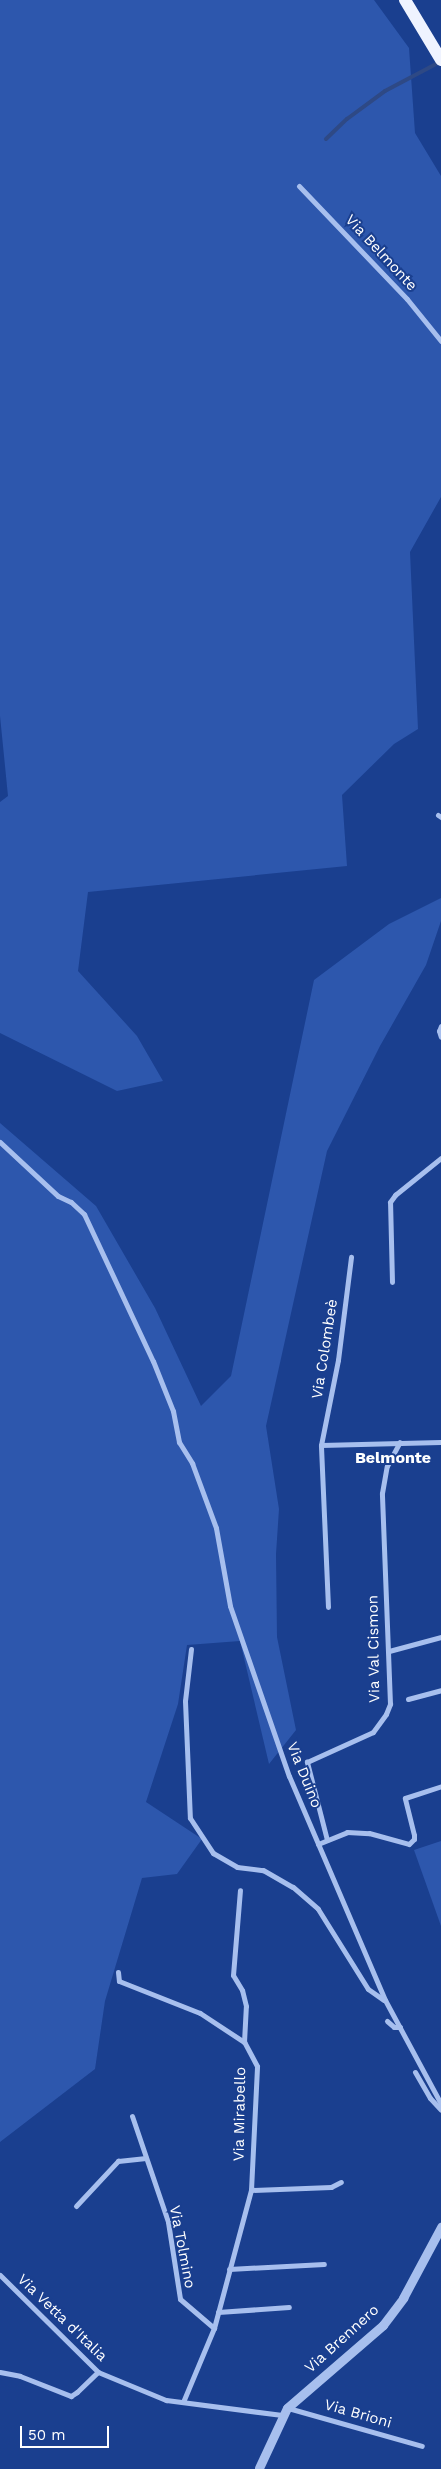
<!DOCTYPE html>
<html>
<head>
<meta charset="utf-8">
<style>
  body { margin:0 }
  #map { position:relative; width:441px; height:2469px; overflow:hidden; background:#1a3f8f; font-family:"Work Sans",sans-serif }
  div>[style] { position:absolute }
  .green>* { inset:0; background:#2d57ad }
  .stream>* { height:4px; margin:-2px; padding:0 2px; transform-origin:2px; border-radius:2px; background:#2e4985 }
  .minor>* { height:5px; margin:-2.5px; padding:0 2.5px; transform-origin:2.5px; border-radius:2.5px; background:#a7bfee }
  .tertiary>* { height:9px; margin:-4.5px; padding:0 4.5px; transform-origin:4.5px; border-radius:4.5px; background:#a7bfee }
  .primary>* { height:12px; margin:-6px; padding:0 6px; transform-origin:6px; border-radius:6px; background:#eff3ff }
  span { translate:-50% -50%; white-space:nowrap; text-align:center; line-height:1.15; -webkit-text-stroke:4px #1a3f8f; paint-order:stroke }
  .street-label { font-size:15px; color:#fff }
  .neighbourhood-label { font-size:16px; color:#fff; font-weight:700 }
  .scale { position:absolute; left:20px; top:2426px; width:89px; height:22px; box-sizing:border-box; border:2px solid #fff; border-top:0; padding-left:6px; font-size:15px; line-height:18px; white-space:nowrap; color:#fff; -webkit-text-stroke:4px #1a3f8f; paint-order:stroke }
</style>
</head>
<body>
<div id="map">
  <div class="green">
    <div style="clip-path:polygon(0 0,374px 0,409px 48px,415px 133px,441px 176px,441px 497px,410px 552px,418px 729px,394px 744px,342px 795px,347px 866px,88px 892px,78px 971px,137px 1036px,163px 1081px,117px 1091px,0 1033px,0 802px,8px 796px,0 716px)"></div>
    <div style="clip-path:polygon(441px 898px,441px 921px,426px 965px,380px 1046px,327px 1151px,266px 1426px,279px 1509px,276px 1554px,277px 1637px,296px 1730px,269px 1764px,240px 1641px,187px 1645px,178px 1704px,146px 1802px,202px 1839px,177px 1874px,142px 1878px,105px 2001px,95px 2069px,0 2142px,0 1123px,96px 1206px,155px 1308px,201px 1406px,231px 1376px,314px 980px,389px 924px)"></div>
    <div style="clip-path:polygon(441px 1841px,441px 1926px,414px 1850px)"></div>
  </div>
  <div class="stream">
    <div style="left:326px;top:139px;width:29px;rotate:-44deg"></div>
    <div style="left:347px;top:119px;width:47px;rotate:-36.4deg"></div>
    <div style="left:385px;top:91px;width:62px;rotate:-27.8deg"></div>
  </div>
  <div class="minor">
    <div style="left:299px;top:186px;width:156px;rotate:46.3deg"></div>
    <div style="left:407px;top:299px;width:54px;rotate:51deg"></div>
    <div style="left:438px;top:815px;width:4px;rotate:34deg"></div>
    <div style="left:441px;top:1026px;width:5px;rotate:112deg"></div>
    <div style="left:439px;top:1031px;width:6px;rotate:72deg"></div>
    <div style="left:0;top:1142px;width:79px;rotate:43deg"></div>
    <div style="left:58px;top:1196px;width:14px;rotate:25deg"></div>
    <div style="left:71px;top:1202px;width:18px;rotate:43deg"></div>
    <div style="left:84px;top:1214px;width:162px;rotate:64.9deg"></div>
    <div style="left:153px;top:1361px;width:54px;rotate:68.2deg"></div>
    <div style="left:173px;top:1411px;width:32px;rotate:79deg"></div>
    <div style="left:179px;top:1442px;width:25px;rotate:58deg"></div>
    <div style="left:192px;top:1463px;width:69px;rotate:69.7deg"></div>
    <div style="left:216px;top:1528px;width:79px;rotate:79.8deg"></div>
    <div style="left:230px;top:1606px;width:180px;rotate:70.9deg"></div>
    <div style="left:289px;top:1776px;width:244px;rotate:66.8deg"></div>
    <div style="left:385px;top:2000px;width:118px;rotate:61.7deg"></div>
    <div style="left:392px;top:1282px;width:80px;rotate:-91.4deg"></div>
    <div style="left:390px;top:1202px;width:9px;rotate:-54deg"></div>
    <div style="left:395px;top:1195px;width:59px;rotate:-38.8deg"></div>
    <div style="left:321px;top:1445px;width:120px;rotate:-1.4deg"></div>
    <div style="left:328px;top:1607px;width:162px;rotate:-92.5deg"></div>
    <div style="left:321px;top:1445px;width:87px;rotate:-78.7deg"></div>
    <div style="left:338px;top:1360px;width:104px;rotate:-82.8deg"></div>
    <div style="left:191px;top:1649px;width:52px;rotate:96.6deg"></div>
    <div style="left:185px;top:1701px;width:117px;rotate:87.6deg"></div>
    <div style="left:190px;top:1818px;width:42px;rotate:56.7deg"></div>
    <div style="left:213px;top:1853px;width:28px;rotate:30deg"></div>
    <div style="left:237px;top:1867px;width:26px;rotate:7deg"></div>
    <div style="left:263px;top:1870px;width:34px;rotate:30deg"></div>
    <div style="left:293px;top:1887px;width:33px;rotate:41deg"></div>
    <div style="left:318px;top:1909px;width:94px;rotate:58deg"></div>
    <div style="left:368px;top:1989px;width:19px;rotate:35deg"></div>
    <div style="left:389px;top:1651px;width:54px;rotate:-15.1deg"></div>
    <div style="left:408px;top:1699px;width:34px;rotate:-15deg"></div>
    <div style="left:327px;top:1840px;width:81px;rotate:-104.4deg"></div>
    <div style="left:307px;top:1762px;width:72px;rotate:-24.4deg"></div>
    <div style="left:373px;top:1732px;width:22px;rotate:-54deg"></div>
    <div style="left:386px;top:1714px;width:11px;rotate:-68deg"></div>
    <div style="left:390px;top:1704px;width:211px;rotate:-92.2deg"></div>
    <div style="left:382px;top:1493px;width:27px;rotate:-80deg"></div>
    <div style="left:387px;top:1466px;width:27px;rotate:-62deg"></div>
    <div style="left:318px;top:1844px;width:31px;rotate:-22deg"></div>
    <div style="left:347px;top:1832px;width:22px;rotate:3deg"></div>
    <div style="left:369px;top:1833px;width:41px;rotate:15.4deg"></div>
    <div style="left:409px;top:1844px;width:7px;rotate:-45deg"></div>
    <div style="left:414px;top:1839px;width:4px;rotate:-90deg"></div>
    <div style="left:414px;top:1835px;width:38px;rotate:-104deg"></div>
    <div style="left:405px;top:1798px;width:38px;rotate:-18deg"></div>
    <div style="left:118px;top:1972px;width:9px;rotate:84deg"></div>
    <div style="left:119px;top:1981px;width:87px;rotate:21.6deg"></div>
    <div style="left:200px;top:2013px;width:53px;rotate:33.4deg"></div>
    <div style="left:387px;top:2021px;width:9px;rotate:41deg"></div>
    <div style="left:394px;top:2027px;width:6px"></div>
    <div style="left:415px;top:2072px;width:30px;rotate:60deg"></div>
    <div style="left:430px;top:2098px;width:16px;rotate:47deg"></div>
    <div style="left:132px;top:2116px;width:112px;rotate:71.2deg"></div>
    <div style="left:168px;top:2222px;width:78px;rotate:81.1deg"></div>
    <div style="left:180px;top:2299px;width:45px;rotate:40.5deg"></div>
    <div style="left:251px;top:2190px;width:80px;rotate:-2.1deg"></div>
    <div style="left:331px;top:2187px;width:11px;rotate:-27deg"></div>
    <div style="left:76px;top:2206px;width:62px;rotate:-47deg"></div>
    <div style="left:118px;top:2161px;width:28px;rotate:-6deg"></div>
    <div style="left:229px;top:2269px;width:95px;rotate:-3deg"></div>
    <div style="left:0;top:2275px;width:138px;rotate:44.7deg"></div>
    <div style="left:98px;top:2372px;width:74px;rotate:22.4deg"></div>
    <div style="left:166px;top:2400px;width:117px;rotate:7.4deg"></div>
    <div style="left:218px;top:2312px;width:71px;rotate:-4deg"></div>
    <div style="left:0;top:2372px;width:20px;rotate:11deg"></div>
    <div style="left:20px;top:2376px;width:55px;rotate:21.4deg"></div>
    <div style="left:71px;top:2396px;width:7px;rotate:-34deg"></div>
    <div style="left:77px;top:2392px;width:29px;rotate:-44deg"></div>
    <div style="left:183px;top:2402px;width:80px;rotate:-67.3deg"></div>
    <div style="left:214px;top:2328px;width:143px;rotate:-75deg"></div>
    <div style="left:251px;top:2190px;width:124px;rotate:-87.2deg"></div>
    <div style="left:257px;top:2066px;width:27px;rotate:-118deg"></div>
    <div style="left:244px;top:2042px;width:36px;rotate:-87deg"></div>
    <div style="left:246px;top:2006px;width:16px;rotate:-104deg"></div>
    <div style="left:242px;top:1990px;width:17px;rotate:-121deg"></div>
    <div style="left:233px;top:1975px;width:85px;rotate:-85.3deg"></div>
    <div style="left:288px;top:2408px;width:139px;rotate:15.8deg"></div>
  </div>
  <div class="tertiary">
    <div style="left:259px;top:2468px;width:66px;rotate:-65deg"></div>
    <div style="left:287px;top:2408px;width:127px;rotate:-40.8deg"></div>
    <div style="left:383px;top:2325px;width:34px;rotate:-53deg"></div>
    <div style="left:403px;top:2298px;width:81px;rotate:-61.8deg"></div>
  </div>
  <div class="primary">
    <div style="left:405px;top:0;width:70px;rotate:59deg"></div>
  </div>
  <div class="street-label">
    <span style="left:381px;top:253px;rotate:47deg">Via Belmonte</span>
    <span style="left:325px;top:1349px;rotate:-81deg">Via Colombeè</span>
    <span style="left:374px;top:1649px;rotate:-91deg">Via Val Cismon</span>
    <span style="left:304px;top:1775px;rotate:68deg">Via Duino</span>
    <span style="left:240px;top:2114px;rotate:-89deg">Via Mirabello</span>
    <span style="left:182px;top:2247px;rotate:79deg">Via Tolmino</span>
    <span style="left:62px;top:2318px;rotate:44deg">Via Vetta d'Italia</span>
    <span style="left:342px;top:2339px;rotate:-42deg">Via Brennero</span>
    <span style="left:358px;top:2414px;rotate:16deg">Via Brioni</span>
  </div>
  <div class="neighbourhood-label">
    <span style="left:393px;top:1458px">Belmonte</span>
  </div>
  <div class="scale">50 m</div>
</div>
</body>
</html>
